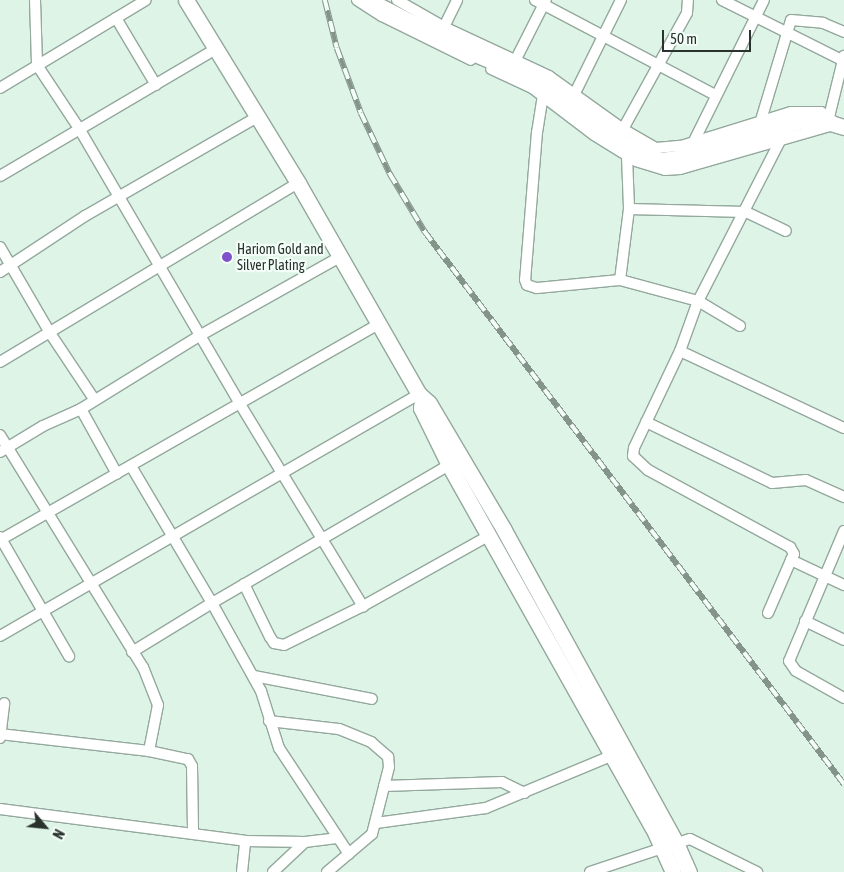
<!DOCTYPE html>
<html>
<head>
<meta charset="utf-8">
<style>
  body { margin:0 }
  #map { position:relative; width:844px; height:872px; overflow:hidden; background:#def4e7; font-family:"Asap Condensed",sans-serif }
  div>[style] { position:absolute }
  .roads { filter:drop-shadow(1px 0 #94a89d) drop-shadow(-1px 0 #94a89d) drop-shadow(0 1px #94a89d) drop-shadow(0 -1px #94a89d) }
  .street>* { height:10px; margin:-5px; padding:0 5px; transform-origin:5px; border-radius:5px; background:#fff }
  .secondary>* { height:15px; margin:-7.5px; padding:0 7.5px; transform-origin:7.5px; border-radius:7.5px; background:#fff }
  .rail>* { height:5.5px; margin-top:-2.75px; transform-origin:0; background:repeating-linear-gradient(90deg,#f2fef7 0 11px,#85948b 0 22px); box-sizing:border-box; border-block:1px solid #85948b }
  .dots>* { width:14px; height:14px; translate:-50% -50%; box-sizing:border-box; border:2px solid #f2fef7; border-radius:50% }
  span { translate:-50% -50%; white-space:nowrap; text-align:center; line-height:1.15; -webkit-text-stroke:4.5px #f2fef7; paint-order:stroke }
  .poi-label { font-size:14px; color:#2a322d }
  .left { translate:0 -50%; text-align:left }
  .north { position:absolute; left:20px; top:802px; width:50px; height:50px; -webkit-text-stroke:4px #f2fef7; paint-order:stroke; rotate:118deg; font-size:14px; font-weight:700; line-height:20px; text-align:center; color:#2a322d }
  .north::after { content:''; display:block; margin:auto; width:18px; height:22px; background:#2a322d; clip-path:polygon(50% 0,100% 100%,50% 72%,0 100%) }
  .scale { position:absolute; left:662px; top:30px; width:89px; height:22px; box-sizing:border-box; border:2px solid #2a322d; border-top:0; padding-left:6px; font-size:15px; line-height:18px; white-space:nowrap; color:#2a322d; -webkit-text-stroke:4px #f2fef7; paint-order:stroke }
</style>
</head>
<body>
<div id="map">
  <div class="roads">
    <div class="street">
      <div style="left:35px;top:0;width:65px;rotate:88.2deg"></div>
      <div style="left:37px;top:65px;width:78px;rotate:56.5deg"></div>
      <div style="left:80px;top:130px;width:317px;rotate:59.7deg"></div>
      <div style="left:240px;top:404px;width:237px;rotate:58.7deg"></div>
      <div style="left:357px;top:0;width:30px;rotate:33deg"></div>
      <div style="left:382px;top:16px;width:99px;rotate:26.3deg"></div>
      <div style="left:397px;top:0;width:54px;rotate:29.9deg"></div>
      <div style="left:444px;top:27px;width:116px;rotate:25deg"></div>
      <div style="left:549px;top:76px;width:91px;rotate:35.6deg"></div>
      <div style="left:623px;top:129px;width:38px;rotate:30deg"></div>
      <div style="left:656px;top:148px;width:25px;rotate:-5deg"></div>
      <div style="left:681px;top:146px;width:115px;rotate:-17.2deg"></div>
      <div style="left:791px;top:112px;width:30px"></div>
      <div style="left:821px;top:112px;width:20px;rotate:37deg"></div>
      <div style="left:837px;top:124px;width:163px;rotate:164deg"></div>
      <div style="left:680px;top:169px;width:15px;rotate:176deg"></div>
      <div style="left:665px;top:170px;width:30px;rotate:-163deg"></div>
      <div style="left:636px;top:161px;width:49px;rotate:-148.2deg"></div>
      <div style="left:594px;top:135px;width:78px;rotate:-142.8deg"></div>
      <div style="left:532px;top:88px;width:45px;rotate:-155.1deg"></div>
      <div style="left:535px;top:0;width:204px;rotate:27.8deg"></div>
      <div style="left:722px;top:0;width:136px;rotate:26.6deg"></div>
      <div style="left:116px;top:18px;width:78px;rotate:59.2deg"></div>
      <div style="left:444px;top:27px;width:30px;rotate:-64deg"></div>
      <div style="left:515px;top:61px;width:68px;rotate:-63.1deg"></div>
      <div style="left:0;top:88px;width:170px;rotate:-31.1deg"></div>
      <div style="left:543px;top:95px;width:37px;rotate:99deg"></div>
      <div style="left:537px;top:132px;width:148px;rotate:94.6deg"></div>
      <div style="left:525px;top:280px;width:5px;rotate:68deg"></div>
      <div style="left:527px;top:285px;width:10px;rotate:17deg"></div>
      <div style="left:537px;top:288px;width:83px;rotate:-5.5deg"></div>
      <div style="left:574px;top:95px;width:106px;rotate:-63.7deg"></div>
      <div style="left:829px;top:117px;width:63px;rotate:-76.2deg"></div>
      <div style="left:761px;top:120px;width:104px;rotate:-73.3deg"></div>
      <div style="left:791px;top:20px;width:32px;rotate:5deg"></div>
      <div style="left:823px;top:23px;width:23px;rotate:23deg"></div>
      <div style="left:623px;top:129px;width:132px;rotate:-61.1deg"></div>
      <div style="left:687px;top:13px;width:13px;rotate:-86deg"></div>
      <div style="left:781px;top:139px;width:182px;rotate:117.1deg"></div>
      <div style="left:698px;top:301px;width:53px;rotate:109.8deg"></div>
      <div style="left:680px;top:351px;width:107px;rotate:115.4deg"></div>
      <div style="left:634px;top:448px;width:8px;rotate:97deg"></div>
      <div style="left:633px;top:456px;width:21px;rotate:43deg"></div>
      <div style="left:648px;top:470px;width:162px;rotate:28.5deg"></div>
      <div style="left:790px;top:547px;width:8px;rotate:60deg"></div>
      <div style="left:794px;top:554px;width:7px;rotate:117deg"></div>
      <div style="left:791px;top:560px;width:59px;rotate:25.3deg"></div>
      <div style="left:694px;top:141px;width:157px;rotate:-63.6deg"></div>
      <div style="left:627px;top:156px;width:53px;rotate:87.8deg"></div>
      <div style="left:0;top:176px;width:251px;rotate:-30.5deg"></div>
      <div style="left:0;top:247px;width:99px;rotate:59.8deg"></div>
      <div style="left:50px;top:333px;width:79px;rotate:56.3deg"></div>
      <div style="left:0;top:272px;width:102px;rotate:-33.4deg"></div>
      <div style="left:85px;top:216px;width:198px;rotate:-29.9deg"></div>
      <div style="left:740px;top:326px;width:49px;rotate:-149.2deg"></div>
      <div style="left:698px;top:301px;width:81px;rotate:-164.9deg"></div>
      <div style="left:620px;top:280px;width:72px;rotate:-82.8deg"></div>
      <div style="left:629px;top:209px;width:117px;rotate:1.5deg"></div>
      <div style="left:746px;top:212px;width:44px;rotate:25.4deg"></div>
      <div style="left:680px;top:351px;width:181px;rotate:25.2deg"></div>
      <div style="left:0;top:362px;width:348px;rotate:-31deg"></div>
      <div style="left:81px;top:409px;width:74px;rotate:61deg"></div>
      <div style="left:646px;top:422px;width:140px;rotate:25.8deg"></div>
      <div style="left:772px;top:483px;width:34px;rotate:-5deg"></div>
      <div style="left:806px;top:480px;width:42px;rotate:24.1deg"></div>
      <div style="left:0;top:435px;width:273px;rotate:58.4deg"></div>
      <div style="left:143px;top:667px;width:41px;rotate:68.5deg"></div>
      <div style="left:158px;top:705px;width:47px;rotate:101.1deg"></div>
      <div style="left:0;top:452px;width:50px;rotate:-31.2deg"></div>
      <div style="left:43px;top:426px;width:42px;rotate:-24.1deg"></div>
      <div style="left:81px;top:409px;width:141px;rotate:-31.7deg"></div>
      <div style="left:201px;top:335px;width:157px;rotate:-29.3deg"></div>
      <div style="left:131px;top:466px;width:159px;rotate:59.4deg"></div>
      <div style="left:212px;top:603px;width:274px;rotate:-30.2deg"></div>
      <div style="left:844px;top:531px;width:141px;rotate:112.9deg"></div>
      <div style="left:789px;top:661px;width:12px;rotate:55deg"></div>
      <div style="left:796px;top:671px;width:55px;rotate:29.4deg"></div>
      <div style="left:0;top:537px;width:138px;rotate:59.9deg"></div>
      <div style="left:0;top:540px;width:435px;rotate:-29.7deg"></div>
      <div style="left:244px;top:584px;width:59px;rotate:63.9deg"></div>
      <div style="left:270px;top:637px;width:7px;rotate:56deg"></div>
      <div style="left:274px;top:643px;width:10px;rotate:11deg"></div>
      <div style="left:284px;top:645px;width:88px;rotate:-26.3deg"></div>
      <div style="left:363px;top:606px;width:145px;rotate:-29.2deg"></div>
      <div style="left:768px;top:613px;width:58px;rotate:-66.5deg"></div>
      <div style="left:805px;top:621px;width:43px;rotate:26deg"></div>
      <div style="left:0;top:636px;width:484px;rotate:-30deg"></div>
      <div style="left:132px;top:652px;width:94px;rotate:-31.5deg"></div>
      <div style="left:212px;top:603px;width:101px;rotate:60.9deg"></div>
      <div style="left:261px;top:691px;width:60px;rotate:72.5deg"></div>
      <div style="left:279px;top:748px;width:127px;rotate:56.6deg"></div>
      <div style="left:254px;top:676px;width:120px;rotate:11deg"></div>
      <div style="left:269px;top:721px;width:70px;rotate:6.5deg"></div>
      <div style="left:339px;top:729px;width:35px;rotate:22deg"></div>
      <div style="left:371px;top:742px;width:23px;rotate:41deg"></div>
      <div style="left:388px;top:757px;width:10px;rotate:84deg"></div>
      <div style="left:389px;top:767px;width:69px;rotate:104.2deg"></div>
      <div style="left:372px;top:834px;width:59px;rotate:139.8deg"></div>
      <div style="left:0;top:734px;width:150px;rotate:6.5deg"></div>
      <div style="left:149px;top:751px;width:40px;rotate:12deg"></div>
      <div style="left:188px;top:759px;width:8px;rotate:60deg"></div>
      <div style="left:192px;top:766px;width:66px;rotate:89.1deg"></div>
      <div style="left:0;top:738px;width:35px;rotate:-83deg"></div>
      <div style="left:384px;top:786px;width:118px;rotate:-1.9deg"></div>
      <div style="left:502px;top:782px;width:25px;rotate:26deg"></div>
      <div style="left:0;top:809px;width:247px;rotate:7.4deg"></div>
      <div style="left:245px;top:841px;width:60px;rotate:1deg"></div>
      <div style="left:305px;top:842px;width:32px;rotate:-7deg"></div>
      <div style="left:376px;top:823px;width:111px;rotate:-7.8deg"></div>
      <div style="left:486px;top:808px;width:141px;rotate:-22.6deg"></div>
      <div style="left:242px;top:872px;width:31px;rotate:-84deg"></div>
      <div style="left:273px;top:872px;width:44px;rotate:-43.2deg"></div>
      <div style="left:590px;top:872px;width:105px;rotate:-18.3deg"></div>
      <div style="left:690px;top:839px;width:75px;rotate:26.2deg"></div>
    </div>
    <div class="secondary">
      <div style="left:186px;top:0;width:215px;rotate:58.5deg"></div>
      <div style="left:298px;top:183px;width:243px;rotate:60.2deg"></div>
      <div style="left:419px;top:394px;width:13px;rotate:42deg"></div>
      <div style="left:429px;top:403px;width:147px;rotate:59.4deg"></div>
      <div style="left:504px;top:530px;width:357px;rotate:61.2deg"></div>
      <div style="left:676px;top:843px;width:32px;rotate:66deg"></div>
      <div style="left:368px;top:0;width:112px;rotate:27deg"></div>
      <div style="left:468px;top:51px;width:77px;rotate:22.9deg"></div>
      <div style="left:539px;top:81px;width:104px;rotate:36.4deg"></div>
      <div style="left:623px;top:143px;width:30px;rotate:27deg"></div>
      <div style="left:650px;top:157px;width:12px;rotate:14deg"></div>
      <div style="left:662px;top:160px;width:22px;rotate:-8deg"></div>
      <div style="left:684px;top:157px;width:121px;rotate:-17.2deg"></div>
      <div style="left:800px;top:121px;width:24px"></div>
      <div style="left:824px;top:121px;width:21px;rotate:17deg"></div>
      <div style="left:422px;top:399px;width:9px;rotate:96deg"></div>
      <div style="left:421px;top:408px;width:64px;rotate:63.8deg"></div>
      <div style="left:449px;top:465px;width:416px;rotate:60.7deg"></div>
      <div style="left:653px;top:828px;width:48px;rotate:65.6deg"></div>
    </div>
  </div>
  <div class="rail">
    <div style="left:325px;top:0;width:49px;rotate:76deg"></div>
    <div style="left:337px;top:48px;width:69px;rotate:69.7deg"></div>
    <div style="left:361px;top:113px;width:68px;rotate:64.6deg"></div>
    <div style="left:390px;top:174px;width:68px;rotate:58.9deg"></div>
    <div style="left:425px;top:232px;width:693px;rotate:52.8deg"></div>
  </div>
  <div class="dots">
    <div style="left:227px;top:257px;background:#7f51ca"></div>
  </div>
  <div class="poi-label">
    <span class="left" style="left:237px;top:257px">Hariom Gold and<br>Silver Plating</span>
  </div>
  <div class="north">N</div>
  <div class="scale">50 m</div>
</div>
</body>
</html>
